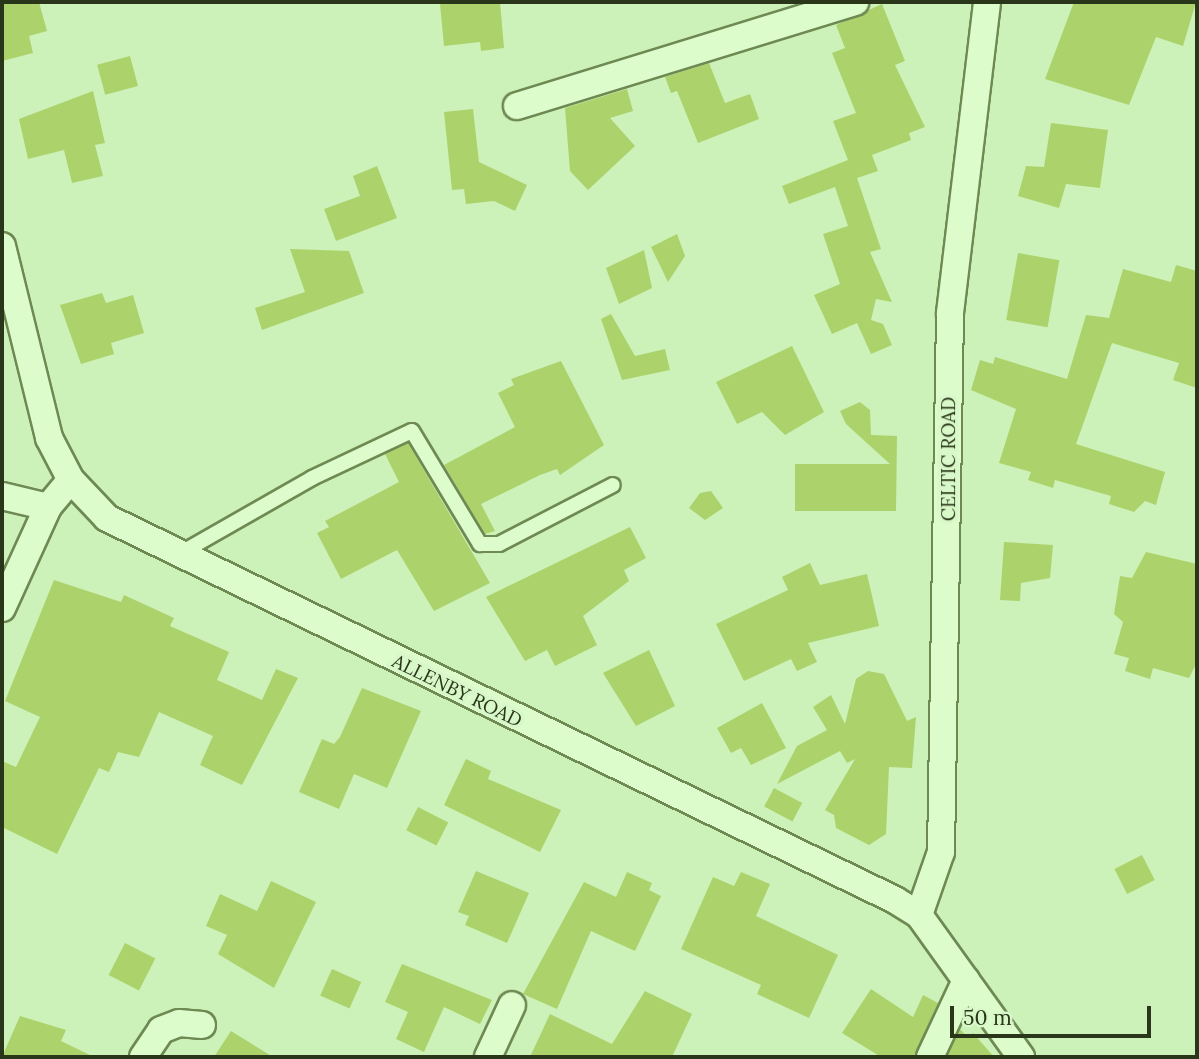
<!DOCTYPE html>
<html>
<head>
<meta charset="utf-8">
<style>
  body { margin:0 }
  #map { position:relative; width:1199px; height:1059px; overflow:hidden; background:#ccf1b9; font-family:Lora,serif }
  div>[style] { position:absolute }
  .building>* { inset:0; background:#acd36b; transform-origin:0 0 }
  .roads { filter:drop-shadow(2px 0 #6e8952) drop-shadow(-2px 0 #6e8952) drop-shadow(0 2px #6e8952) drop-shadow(0 -2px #6e8952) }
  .lane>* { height:14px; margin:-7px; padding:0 7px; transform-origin:7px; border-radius:7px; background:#dcfccc }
  .street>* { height:26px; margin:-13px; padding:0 13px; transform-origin:13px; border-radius:13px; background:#dcfccc }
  span { translate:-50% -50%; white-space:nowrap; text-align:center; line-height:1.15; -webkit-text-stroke:7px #d8f8c9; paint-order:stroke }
  .street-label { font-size:19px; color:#293619 }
  .frame { position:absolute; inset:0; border:4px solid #293619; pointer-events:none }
  .scale { position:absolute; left:950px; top:1006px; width:201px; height:32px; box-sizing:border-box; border:4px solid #293619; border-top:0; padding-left:9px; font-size:21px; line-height:24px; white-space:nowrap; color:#293619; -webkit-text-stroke:5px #d8f8c9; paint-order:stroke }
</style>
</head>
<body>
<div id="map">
  <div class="building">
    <div style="clip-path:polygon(2px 2px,39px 2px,47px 31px,29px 36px,33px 53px,2px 61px)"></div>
    <div style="clip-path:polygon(500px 2px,504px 48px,481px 51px,480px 42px,444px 46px,440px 4px)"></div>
    <div style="clip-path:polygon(1074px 2px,1196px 2px,1183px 46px,1156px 37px,1129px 105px,1045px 79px)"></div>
    <div style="clip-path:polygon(882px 4px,905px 61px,895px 65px,925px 127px,909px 133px,911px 140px,872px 155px,878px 171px,857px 178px,881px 249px,870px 252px,892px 302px,876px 299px,871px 320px,883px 324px,892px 345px,871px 354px,857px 323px,832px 334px,814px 295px,840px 284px,823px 234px,848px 226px,835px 187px,789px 204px,782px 186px,848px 160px,833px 121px,856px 113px,832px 53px,845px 48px,836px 25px)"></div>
    <div style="left:130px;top:56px;width:31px;height:34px;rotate:75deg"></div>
    <div style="clip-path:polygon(709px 63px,725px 103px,750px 94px,759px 119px,698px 143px,677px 91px,671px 93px,665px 77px)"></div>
    <div style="clip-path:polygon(627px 89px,633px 111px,610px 118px,635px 146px,588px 190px,570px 171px,565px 108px)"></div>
    <div style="clip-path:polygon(93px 91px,105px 143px,95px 145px,103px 176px,72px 183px,64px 150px,28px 159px,19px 119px)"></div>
    <div style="clip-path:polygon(473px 109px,479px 162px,527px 185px,515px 211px,494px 201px,466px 204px,464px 189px,452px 190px,444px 112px)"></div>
    <div style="clip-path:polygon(1051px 123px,1108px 130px,1100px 188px,1066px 184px,1059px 208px,1018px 196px,1026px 166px,1044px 167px)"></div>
    <div style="clip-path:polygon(377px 166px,397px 218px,336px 241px,324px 209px,360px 196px,353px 176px)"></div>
    <div style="clip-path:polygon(677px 234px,685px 256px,668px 282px,651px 247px)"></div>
    <div style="clip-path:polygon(290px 249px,349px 251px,364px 293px,262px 330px,255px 308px,305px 292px)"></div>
    <div style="clip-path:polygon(644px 250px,652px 288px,619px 304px,606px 268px)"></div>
    <div style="left:1018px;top:253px;width:42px;height:68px;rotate:10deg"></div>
    <div style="clip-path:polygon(1176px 265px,1197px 271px,1197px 388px,1173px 380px,1179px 363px,1112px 343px,1076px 444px,1165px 472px,1156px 505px,1145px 501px,1134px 512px,1109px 504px,1111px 496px,1055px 480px,1053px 488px,1028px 480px,1031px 472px,999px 463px,1016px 409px,971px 390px,980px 360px,993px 364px,995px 357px,1067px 379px,1086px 315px,1109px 318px,1123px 269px,1171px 282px)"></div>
    <div style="clip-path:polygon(102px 293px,106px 303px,133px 295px,144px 333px,111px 343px,114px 354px,81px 364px,60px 305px)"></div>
    <div style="clip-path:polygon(611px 314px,635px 356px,665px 349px,670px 370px,622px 380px,601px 319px)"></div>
    <div style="clip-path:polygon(792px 346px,824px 412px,785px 435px,762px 412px,737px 424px,716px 382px)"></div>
    <div style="clip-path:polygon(561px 361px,604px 445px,560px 475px,557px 469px,540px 475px,481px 504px,495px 531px,485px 534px,444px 465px,515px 427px,498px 393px,514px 385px,511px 379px)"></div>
    <div style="clip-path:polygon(860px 402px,870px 410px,871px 435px,897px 436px,896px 511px,795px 511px,795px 464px,890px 464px,846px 424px,840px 411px)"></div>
    <div style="clip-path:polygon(408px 443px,490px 583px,434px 611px,397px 550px,341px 579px,317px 533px,329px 527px,325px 521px,399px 482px,385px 454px)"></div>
    <div style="clip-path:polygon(711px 491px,723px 508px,705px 520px,689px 508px,700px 493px)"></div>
    <div style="clip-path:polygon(630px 527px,646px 558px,624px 570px,629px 581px,583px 616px,597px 645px,555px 666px,547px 650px,525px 661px,486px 597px)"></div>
    <div style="clip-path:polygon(1004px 542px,1053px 545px,1050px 578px,1021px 583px,1020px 601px,1000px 600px)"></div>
    <div style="clip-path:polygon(1146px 552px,1197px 564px,1197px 662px,1189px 678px,1153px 668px,1150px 679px,1125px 671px,1129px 658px,1114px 654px,1123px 622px,1114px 614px,1120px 576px,1132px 578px)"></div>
    <div style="clip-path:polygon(810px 563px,820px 585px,867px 574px,879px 626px,808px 643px,817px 662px,797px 671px,791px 659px,744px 681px,716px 624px,788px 590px,782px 577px)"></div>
    <div style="clip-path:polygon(54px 580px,121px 602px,124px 595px,174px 618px,170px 626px,229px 652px,217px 680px,262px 700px,276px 669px,298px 678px,242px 785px,200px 765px,213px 736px,159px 712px,139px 757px,118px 752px,109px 772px,99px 768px,57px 854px,2px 827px,2px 761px,16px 767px,40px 717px,5px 701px)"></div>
    <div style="clip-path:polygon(649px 650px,675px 706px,636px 726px,603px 673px)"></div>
    <div style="clip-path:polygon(868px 671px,884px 674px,907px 721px,916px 717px,912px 768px,889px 767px,886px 834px,869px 845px,836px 828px,834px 815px,825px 810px,855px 759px,847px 763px,840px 751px,777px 784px,797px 746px,827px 730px,813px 707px,831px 695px,845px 724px,856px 679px)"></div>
    <div style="clip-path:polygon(362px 688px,421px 711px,387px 788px,354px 774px,339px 809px,299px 792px,322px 739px,334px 744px,340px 737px)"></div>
    <div style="clip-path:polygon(762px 703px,786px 748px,751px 765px,741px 748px,731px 753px,717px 728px)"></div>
    <div style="clip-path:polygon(466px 759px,491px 771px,488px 779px,561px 810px,540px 852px,444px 805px)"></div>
    <div style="left:774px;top:788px;width:32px;height:21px;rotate:28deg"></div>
    <div style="left:418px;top:807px;width:34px;height:26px;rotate:27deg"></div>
    <div style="left:1142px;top:855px;width:28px;height:31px;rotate:63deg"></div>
    <div style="clip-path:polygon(476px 871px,529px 893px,507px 943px,465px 925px,469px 916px,458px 912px)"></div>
    <div style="clip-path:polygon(627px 872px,652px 883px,649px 890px,661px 896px,635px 951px,591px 931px,557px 1009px,523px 994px,584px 882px,616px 897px)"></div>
    <div style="clip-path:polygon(741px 872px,770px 884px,756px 916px,838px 955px,809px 1018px,757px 994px,761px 985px,681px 949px,713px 877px,734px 886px)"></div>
    <div style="clip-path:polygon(271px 881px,316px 902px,274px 988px,218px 954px,227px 935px,206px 926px,220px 894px,257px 911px)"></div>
    <div style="left:125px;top:943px;width:34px;height:36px;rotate:27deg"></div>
    <div style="clip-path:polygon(402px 964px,492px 1000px,480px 1024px,444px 1007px,424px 1052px,396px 1039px,408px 1012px,385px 1002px)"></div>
    <div style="left:332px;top:969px;width:32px;height:29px;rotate:24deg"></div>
    <div style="clip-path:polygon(871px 989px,913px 1017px,923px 995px,938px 1003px,914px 1057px,881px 1057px,842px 1033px)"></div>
    <div style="clip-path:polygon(645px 991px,692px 1014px,672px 1057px,530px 1057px,550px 1014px,612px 1044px)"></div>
    <div style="clip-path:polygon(20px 1016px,66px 1030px,61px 1041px,94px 1057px,2px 1057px)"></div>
    <div style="clip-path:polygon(960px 1029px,968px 1038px,973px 1033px,994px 1057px,947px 1057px)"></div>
    <div style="clip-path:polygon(231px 1031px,273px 1057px,214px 1057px)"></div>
  </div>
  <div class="roads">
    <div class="lane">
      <div style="left:179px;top:554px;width:153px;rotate:-29.7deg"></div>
      <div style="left:312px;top:478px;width:110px;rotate:-25.2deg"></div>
      <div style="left:412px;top:431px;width:132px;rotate:59deg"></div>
      <div style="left:480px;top:544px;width:19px"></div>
      <div style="left:499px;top:544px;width:128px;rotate:-27.4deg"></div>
    </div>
    <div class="street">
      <div style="left:517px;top:106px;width:354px;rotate:-17.1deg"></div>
      <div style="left:2px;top:246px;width:198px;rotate:76.2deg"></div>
      <div style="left:49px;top:438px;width:47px;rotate:62.4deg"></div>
      <div style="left:71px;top:480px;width:52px;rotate:46.5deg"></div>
      <div style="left:107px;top:518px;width:876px;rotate:25.86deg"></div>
      <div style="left:895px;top:900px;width:28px;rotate:32deg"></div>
      <div style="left:919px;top:915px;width:175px;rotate:54.3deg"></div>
      <div style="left:2px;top:496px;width:47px;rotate:13.4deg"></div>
      <div style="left:2px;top:608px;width:111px;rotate:-65.5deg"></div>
      <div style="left:48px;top:507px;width:35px;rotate:-50deg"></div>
      <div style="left:919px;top:915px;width:67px;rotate:-70.8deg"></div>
      <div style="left:941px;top:852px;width:539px;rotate:-89.04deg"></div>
      <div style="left:950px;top:313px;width:313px;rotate:-83.2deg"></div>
      <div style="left:143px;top:1057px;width:32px;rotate:-56deg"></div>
      <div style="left:161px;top:1030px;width:19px;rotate:-21deg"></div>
      <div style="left:179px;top:1023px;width:23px;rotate:5deg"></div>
      <div style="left:488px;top:1057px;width:57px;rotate:-65.2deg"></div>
      <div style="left:930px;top:1057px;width:85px;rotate:-64.9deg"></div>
    </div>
  </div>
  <div class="street-label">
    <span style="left:949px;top:459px;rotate:-90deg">CELTIC ROAD</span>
    <span style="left:457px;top:691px;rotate:26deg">ALLENBY ROAD</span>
  </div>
  <div class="frame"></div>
  <div class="scale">50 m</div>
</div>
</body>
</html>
